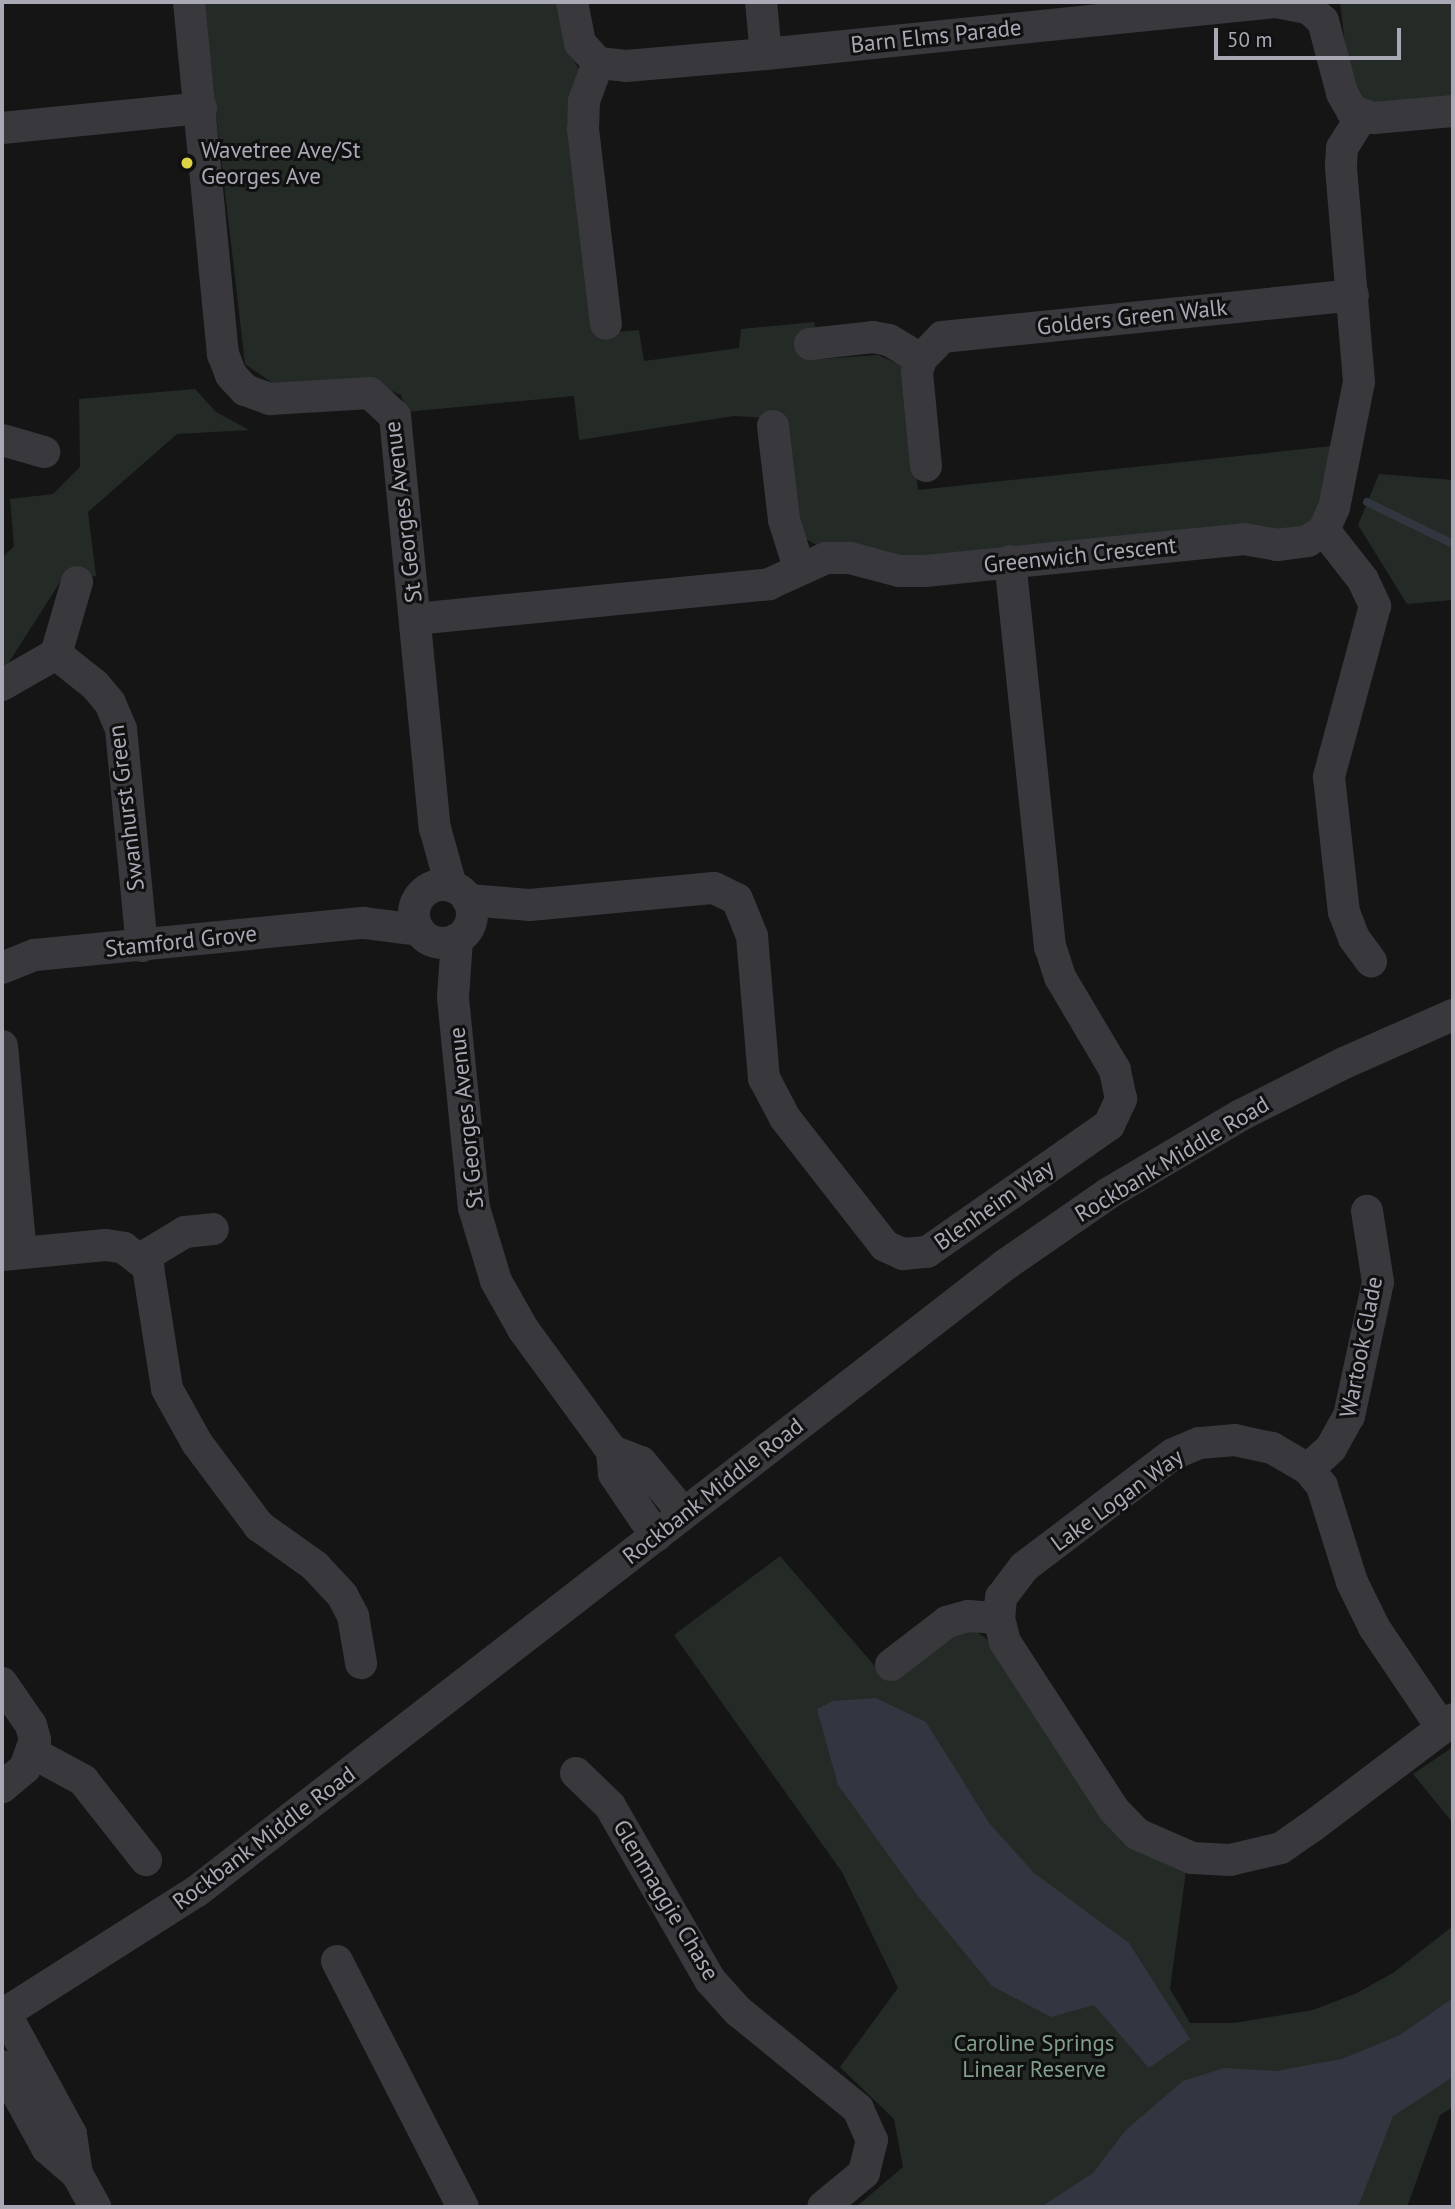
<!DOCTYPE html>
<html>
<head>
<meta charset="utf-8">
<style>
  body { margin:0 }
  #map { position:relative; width:1455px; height:2209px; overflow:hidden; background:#151516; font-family:"PT Sans",sans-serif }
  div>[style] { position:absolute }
  .green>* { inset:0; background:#242b27 }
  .water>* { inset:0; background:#323640 }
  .stream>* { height:8px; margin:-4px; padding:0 4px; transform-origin:4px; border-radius:4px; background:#323640 }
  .minor>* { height:32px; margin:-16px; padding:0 16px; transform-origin:16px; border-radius:16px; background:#39383d }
  .minor>.ring { margin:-16px; padding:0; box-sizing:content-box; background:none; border:32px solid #39383d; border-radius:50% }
  .dots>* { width:19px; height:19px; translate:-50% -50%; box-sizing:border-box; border:4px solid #101011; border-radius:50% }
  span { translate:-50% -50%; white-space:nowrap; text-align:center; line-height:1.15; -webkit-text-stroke:6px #101011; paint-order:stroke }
  .street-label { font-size:23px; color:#a8a9b5 }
  .poi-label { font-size:23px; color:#a8a9b5 }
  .left { translate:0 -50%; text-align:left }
  .park-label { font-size:23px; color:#819e8b }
  .frame { position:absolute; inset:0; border:4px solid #a8a9b5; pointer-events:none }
  .scale { position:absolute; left:1214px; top:28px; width:187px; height:32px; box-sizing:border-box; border:4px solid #a8a9b5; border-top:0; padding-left:9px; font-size:21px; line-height:24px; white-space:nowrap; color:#a8a9b5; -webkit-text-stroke:5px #101011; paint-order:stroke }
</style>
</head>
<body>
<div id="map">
  <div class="green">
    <div style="clip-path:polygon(203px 2px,562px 2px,567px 48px,581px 73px,567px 123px,593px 334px,639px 330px,644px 361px,739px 348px,741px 329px,814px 322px,821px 359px,878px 355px,905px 367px,918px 490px,1332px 446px,1324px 499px,1307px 527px,912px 559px,818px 546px,801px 536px,784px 419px,734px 416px,579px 440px,574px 396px,406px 412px,401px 395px,365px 379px,277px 386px,245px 364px)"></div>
    <div style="clip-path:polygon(1340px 2px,1453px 2px,1453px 96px,1366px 104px,1350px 86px)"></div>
    <div style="clip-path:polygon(195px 389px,216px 412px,249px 430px,177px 434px,88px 512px,96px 576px,62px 579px,2px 673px,2px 558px,14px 546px,10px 499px,53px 494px,80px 467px,79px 399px)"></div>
    <div style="clip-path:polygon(1379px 474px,1453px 480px,1453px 600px,1407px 604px,1358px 525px)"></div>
    <div style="clip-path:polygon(780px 1556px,885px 1678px,956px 1628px,971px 1628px,988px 1640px,1186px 1871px,1170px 1989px,1190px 2023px,1234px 2023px,1313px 2010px,1357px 1993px,1393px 1973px,1453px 1926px,1453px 2107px,1440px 2115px,1407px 2207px,856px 2207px,903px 2167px,894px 2119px,840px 2067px,898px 1988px,842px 1872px,674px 1635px)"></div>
    <div style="clip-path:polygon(1453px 1747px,1453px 1823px,1413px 1774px)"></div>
  </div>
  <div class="water">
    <div style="clip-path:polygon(876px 1698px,926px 1722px,989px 1823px,1034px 1873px,1129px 1943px,1190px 2039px,1149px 2068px,1094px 2005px,1051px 2017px,992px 1986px,918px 1896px,838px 1785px,817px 1709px,833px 1701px)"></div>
    <div style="clip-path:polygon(1453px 1998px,1453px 2077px,1393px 2116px,1358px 2207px,1041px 2207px,1093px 2173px,1126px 2130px,1183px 2081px,1224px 2068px,1276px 2071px,1342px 2059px,1400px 2035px)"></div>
  </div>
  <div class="stream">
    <div style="left:1367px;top:502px;width:96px;rotate:26deg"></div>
  </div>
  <div class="minor">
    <div style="left:189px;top:2px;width:354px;rotate:84.5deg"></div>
    <div style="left:223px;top:354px;width:22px;rotate:69deg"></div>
    <div style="left:231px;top:375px;width:21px;rotate:47deg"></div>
    <div style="left:245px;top:390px;width:27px;rotate:20deg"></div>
    <div style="left:270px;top:399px;width:100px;rotate:-3.4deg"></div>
    <div style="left:370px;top:393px;width:34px;rotate:43deg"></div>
    <div style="left:395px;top:416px;width:414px;rotate:84.5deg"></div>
    <div style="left:435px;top:828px;width:60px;rotate:74.6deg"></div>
    <div style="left:572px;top:2px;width:42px;rotate:79deg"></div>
    <div style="left:580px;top:43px;width:27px;rotate:48deg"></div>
    <div style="left:598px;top:63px;width:40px;rotate:110.2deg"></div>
    <div style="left:584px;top:101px;width:28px;rotate:92deg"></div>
    <div style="left:583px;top:129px;width:196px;rotate:83.3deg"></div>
    <div style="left:761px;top:2px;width:52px;rotate:84.5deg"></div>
    <div style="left:1276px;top:2px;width:33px;rotate:11deg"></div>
    <div style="left:1308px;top:8px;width:20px;rotate:41deg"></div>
    <div style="left:1323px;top:21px;width:74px;rotate:75.2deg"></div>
    <div style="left:1342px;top:93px;width:21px;rotate:61deg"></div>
    <div style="left:1352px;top:111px;width:23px;rotate:18deg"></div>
    <div style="left:1374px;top:118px;width:79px;rotate:-5.1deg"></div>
    <div style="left:598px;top:63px;width:28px;rotate:6deg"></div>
    <div style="left:626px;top:66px;width:141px;rotate:-4.9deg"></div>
    <div style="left:766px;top:54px;width:512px;rotate:-5.83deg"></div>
    <div style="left:2px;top:128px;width:200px;rotate:-5.7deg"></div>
    <div style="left:810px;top:344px;width:63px;rotate:-6.3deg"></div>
    <div style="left:873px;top:337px;width:16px;rotate:11deg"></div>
    <div style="left:889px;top:340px;width:37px;rotate:31deg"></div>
    <div style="left:773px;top:426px;width:95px;rotate:83.3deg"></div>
    <div style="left:784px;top:520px;width:50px;rotate:72.6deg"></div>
    <div style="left:2px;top:440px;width:44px;rotate:15.9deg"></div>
    <div style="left:926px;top:466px;width:94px;rotate:-95.5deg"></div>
    <div style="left:917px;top:372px;width:14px;rotate:-73deg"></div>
    <div style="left:921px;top:359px;width:30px;rotate:-46deg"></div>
    <div style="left:942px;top:337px;width:413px;rotate:-5.8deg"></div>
    <div style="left:1324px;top:530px;width:63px;rotate:52deg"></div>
    <div style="left:1363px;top:580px;width:29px;rotate:65deg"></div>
    <div style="left:1375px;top:606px;width:177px;rotate:105.1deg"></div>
    <div style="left:1329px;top:777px;width:136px;rotate:83.7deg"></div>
    <div style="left:1344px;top:912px;width:28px;rotate:69deg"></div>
    <div style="left:1354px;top:938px;width:29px;rotate:54deg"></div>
    <div style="left:415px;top:619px;width:356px;rotate:-5.6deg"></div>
    <div style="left:769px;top:584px;width:63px;rotate:-24.5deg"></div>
    <div style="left:826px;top:558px;width:24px"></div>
    <div style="left:850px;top:558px;width:51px;rotate:14.9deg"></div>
    <div style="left:899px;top:571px;width:26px"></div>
    <div style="left:925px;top:571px;width:321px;rotate:-5.7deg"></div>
    <div style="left:1244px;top:539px;width:34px;rotate:10deg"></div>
    <div style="left:1277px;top:545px;width:31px;rotate:-7deg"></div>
    <div style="left:1308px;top:541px;width:19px;rotate:-35deg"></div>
    <div style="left:1324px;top:530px;width:24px;rotate:-66deg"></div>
    <div style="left:1334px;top:508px;width:128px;rotate:-78.8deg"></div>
    <div style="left:1359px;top:382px;width:217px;rotate:-94.8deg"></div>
    <div style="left:1341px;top:166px;width:18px;rotate:-87deg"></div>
    <div style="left:1342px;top:148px;width:38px;rotate:-58deg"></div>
    <div style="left:56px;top:654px;width:50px;rotate:38.5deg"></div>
    <div style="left:95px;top:685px;width:23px;rotate:50deg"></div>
    <div style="left:110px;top:703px;width:28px;rotate:67deg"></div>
    <div style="left:121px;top:729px;width:218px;rotate:84.5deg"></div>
    <div style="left:2px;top:685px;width:62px;rotate:-29.9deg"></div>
    <div style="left:56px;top:654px;width:75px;rotate:-73.7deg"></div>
    <div class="ring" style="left:414px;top:885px;width:26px;height:26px"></div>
    <div style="left:468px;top:900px;width:62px;rotate:4.6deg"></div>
    <div style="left:530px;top:905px;width:185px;rotate:-5.3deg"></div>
    <div style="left:714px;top:888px;width:25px;rotate:26deg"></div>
    <div style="left:737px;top:899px;width:40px;rotate:68deg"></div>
    <div style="left:752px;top:936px;width:143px;rotate:85.2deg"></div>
    <div style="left:764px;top:1078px;width:45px;rotate:62.3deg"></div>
    <div style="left:785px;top:1118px;width:162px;rotate:52deg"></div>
    <div style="left:885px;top:1246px;width:20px;rotate:24deg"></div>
    <div style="left:903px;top:1254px;width:24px;rotate:-5deg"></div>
    <div style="left:927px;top:1252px;width:222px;rotate:-34.9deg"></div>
    <div style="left:1109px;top:1125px;width:29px;rotate:-65deg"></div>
    <div style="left:1121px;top:1099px;width:30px;rotate:-102deg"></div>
    <div style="left:1115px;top:1070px;width:108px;rotate:-120.6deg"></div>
    <div style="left:1060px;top:977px;width:32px;rotate:-108deg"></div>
    <div style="left:1050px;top:947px;width:388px;rotate:-95.9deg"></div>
    <div style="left:457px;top:939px;width:59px;rotate:93.9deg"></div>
    <div style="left:453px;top:998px;width:211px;rotate:84.3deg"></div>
    <div style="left:474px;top:1208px;width:76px;rotate:73.2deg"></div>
    <div style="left:496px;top:1281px;width:55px;rotate:60.6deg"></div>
    <div style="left:523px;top:1329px;width:151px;rotate:53.9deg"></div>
    <div style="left:612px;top:1451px;width:23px;rotate:85deg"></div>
    <div style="left:614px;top:1474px;width:75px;rotate:55.9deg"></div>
    <div style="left:2px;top:968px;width:35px;rotate:-22deg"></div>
    <div style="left:35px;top:955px;width:331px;rotate:-5.6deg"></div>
    <div style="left:364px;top:923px;width:55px;rotate:7.3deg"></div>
    <div style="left:2px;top:1046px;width:208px;rotate:84.8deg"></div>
    <div style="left:2px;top:1255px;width:104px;rotate:-5.5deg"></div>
    <div style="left:106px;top:1245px;width:18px;rotate:9deg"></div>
    <div style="left:124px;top:1248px;width:31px;rotate:38deg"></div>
    <div style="left:148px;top:1267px;width:123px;rotate:81.1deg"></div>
    <div style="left:167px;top:1389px;width:62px;rotate:60.9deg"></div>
    <div style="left:197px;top:1443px;width:104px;rotate:53.2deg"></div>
    <div style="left:259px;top:1526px;width:69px;rotate:35.5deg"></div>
    <div style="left:315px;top:1566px;width:40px;rotate:47deg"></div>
    <div style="left:342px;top:1595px;width:24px;rotate:62deg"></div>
    <div style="left:353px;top:1616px;width:48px;rotate:80.3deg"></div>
    <div style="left:140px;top:1259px;width:52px;rotate:-31deg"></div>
    <div style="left:185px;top:1232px;width:28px;rotate:-6deg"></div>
    <div style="left:612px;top:1451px;width:31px;rotate:21deg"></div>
    <div style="left:641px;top:1462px;width:67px;rotate:50.4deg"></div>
    <div style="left:1308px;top:1469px;width:31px;rotate:-42deg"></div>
    <div style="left:1331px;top:1448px;width:37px;rotate:-61deg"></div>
    <div style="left:1349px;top:1416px;width:137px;rotate:-77.8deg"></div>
    <div style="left:1378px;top:1282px;width:72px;rotate:-98.8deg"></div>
    <div style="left:891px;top:1665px;width:71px;rotate:-37.5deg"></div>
    <div style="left:947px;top:1622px;width:22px;rotate:-16deg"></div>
    <div style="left:968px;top:1616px;width:31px;rotate:4deg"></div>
    <div style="left:2px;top:1683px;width:51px;rotate:55.4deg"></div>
    <div style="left:31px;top:1725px;width:16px;rotate:75deg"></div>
    <div style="left:35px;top:1740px;width:30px;rotate:110deg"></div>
    <div style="left:25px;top:1768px;width:30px;rotate:140deg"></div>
    <div style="left:1442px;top:1728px;width:122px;rotate:-124deg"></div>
    <div style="left:1374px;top:1627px;width:50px;rotate:-116.1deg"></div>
    <div style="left:1352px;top:1582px;width:101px;rotate:-107.4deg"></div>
    <div style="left:1322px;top:1486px;width:22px;rotate:-129deg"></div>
    <div style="left:1308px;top:1469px;width:42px;rotate:-149.7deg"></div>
    <div style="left:1272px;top:1448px;width:38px;rotate:-168deg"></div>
    <div style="left:1235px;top:1440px;width:36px;rotate:175deg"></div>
    <div style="left:1199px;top:1443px;width:28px;rotate:157deg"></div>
    <div style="left:1173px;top:1454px;width:187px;rotate:142.8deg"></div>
    <div style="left:1024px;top:1567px;width:38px;rotate:127deg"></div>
    <div style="left:1001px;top:1597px;width:21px;rotate:95deg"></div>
    <div style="left:999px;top:1618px;width:25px;rotate:76deg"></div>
    <div style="left:1005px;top:1642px;width:200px;rotate:57deg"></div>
    <div style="left:1114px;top:1810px;width:33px;rotate:46deg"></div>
    <div style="left:1137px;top:1834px;width:60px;rotate:23.6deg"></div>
    <div style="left:1192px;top:1858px;width:38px;rotate:3deg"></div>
    <div style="left:1230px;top:1860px;width:52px;rotate:-13.2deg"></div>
    <div style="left:1281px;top:1848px;width:35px;rotate:-35deg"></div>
    <div style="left:1310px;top:1828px;width:166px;rotate:-37.1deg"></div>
    <div style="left:1442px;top:1728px;width:14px;rotate:-39deg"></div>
    <div style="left:33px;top:1753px;width:57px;rotate:28.4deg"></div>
    <div style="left:83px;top:1780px;width:102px;rotate:51.8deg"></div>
    <div style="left:576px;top:1773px;width:47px;rotate:44.1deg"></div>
    <div style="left:610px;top:1806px;width:201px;rotate:60.1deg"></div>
    <div style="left:710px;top:1980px;width:42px;rotate:47.9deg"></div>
    <div style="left:738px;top:2011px;width:155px;rotate:39.2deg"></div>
    <div style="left:858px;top:2109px;width:34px;rotate:66deg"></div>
    <div style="left:872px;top:2140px;width:34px;rotate:104deg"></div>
    <div style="left:864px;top:2173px;width:53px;rotate:140.3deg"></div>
    <div style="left:337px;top:1961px;width:276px;rotate:62.9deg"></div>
    <div style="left:5px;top:2013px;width:138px;rotate:61.4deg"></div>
    <div style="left:71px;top:2134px;width:40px;rotate:81.5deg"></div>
    <div style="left:77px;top:2174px;width:38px;rotate:61deg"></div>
    <div style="left:2px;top:2015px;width:231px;rotate:-32.5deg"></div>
    <div style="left:197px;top:1891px;width:1022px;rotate:-37.77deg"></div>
    <div style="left:1005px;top:1265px;width:126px;rotate:-34.7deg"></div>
    <div style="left:1109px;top:1193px;width:153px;rotate:-30.6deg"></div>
    <div style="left:1241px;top:1115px;width:115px;rotate:-26.8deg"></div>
    <div style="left:1344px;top:1063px;width:119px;rotate:-23.8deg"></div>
    <div style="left:2px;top:2066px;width:94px;rotate:61.2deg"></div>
    <div style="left:47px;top:2148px;width:40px;rotate:41deg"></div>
  </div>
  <div class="dots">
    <div style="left:187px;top:163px;background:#ded246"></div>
  </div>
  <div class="street-label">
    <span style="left:936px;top:36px;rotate:-6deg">Barn Elms Parade</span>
    <span style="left:1132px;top:317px;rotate:-6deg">Golders Green Walk</span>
    <span style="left:403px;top:512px;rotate:-97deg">St Georges Avenue</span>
    <span style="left:1080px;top:555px;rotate:-6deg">Greenwich Crescent</span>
    <span style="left:126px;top:808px;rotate:-97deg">Swanhurst Green</span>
    <span style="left:181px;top:941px;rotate:-6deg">Stamford Grove</span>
    <span style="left:466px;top:1118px;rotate:-96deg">St Georges Avenue</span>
    <span style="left:1172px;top:1159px;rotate:-31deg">Rockbank Middle Road</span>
    <span style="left:994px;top:1205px;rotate:-35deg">Blenheim Way</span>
    <span style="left:1361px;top:1347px;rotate:-79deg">Wartook Glade</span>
    <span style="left:713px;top:1491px;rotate:-38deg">Rockbank Middle Road</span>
    <span style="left:1117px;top:1500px;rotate:-36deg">Lake Logan Way</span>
    <span style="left:264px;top:1838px;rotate:-37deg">Rockbank Middle Road</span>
    <span style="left:666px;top:1900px;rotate:59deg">Glenmaggie Chase</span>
  </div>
  <div class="poi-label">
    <span class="left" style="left:201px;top:163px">Wavetree Ave/St<br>Georges Ave</span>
  </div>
  <div class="park-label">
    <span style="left:1034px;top:2056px">Caroline Springs<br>Linear Reserve</span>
  </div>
  <div class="frame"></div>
  <div class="scale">50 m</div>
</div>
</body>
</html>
